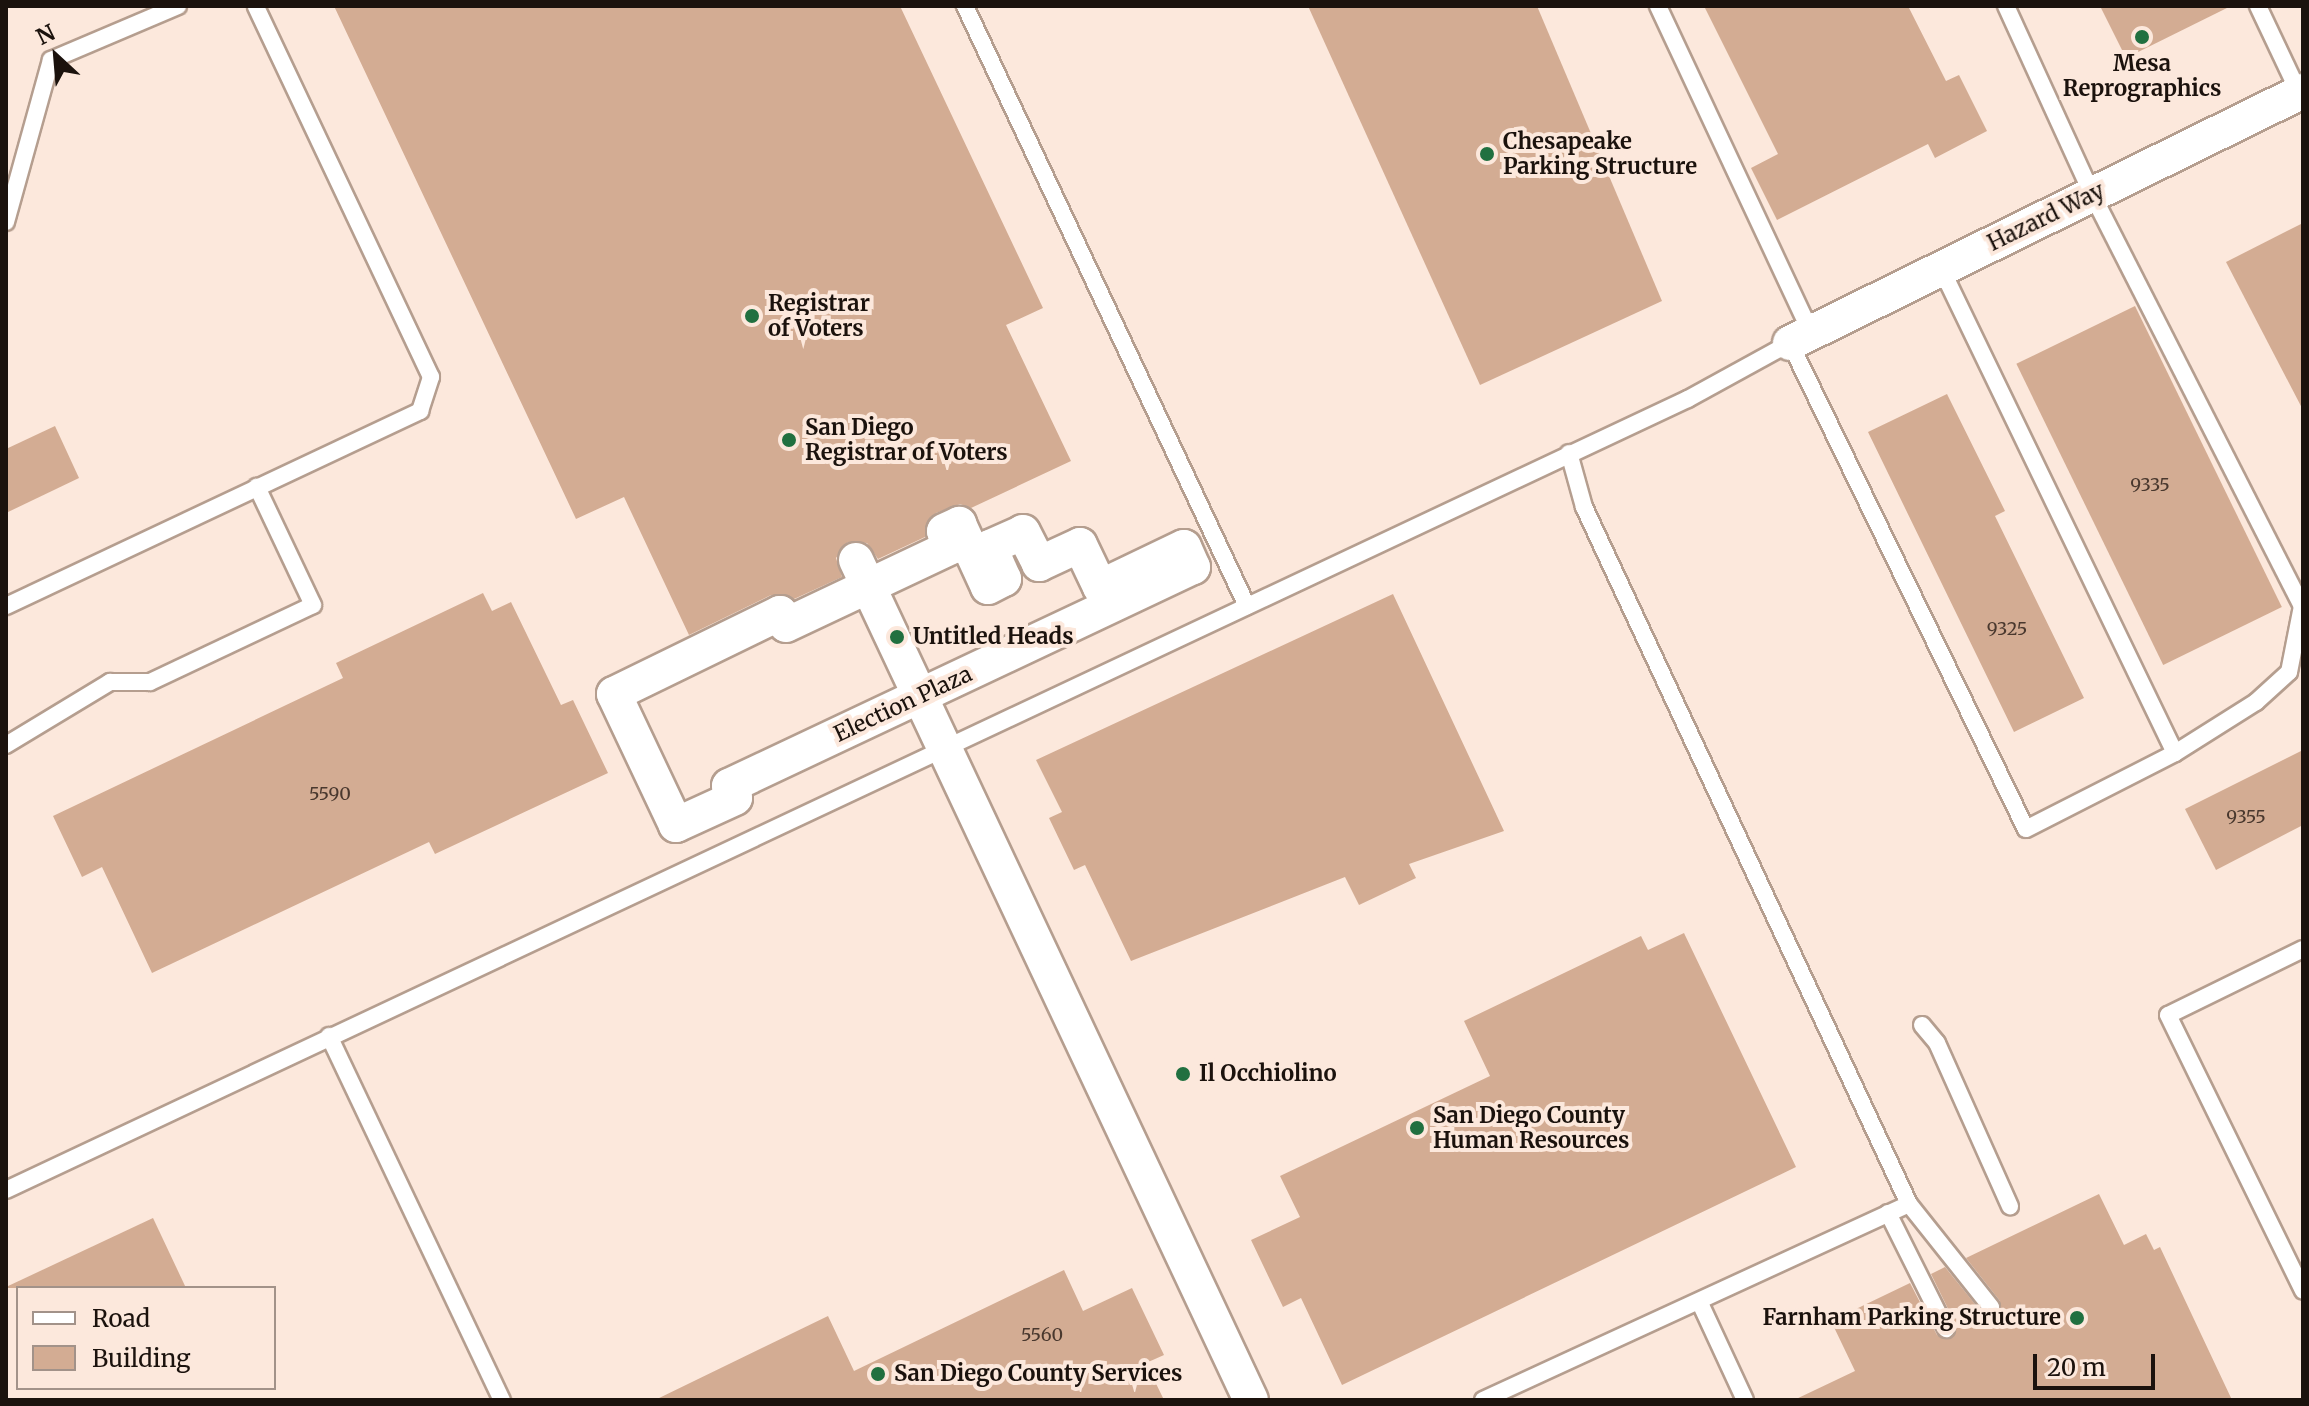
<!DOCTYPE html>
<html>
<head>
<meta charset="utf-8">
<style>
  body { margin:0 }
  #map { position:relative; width:2309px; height:1406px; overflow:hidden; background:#fce8dc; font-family:Merriweather,serif }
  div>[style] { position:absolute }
  .building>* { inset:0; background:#d3ac93; transform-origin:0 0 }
  .roads { filter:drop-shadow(2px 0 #b59e8f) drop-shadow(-2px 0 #b59e8f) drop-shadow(0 2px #b59e8f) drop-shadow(0 -2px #b59e8f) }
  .lane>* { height:16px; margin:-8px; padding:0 8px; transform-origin:8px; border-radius:8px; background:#fff }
  .street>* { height:34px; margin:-17px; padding:0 17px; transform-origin:17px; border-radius:17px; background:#fff }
  .dots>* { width:22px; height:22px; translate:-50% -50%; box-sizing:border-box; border:4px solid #fce8dc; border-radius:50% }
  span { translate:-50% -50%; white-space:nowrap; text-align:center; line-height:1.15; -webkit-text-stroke:8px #fce8dc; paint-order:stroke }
  .number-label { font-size:18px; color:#49382e }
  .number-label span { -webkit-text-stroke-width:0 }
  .poi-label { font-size:22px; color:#1b120d; font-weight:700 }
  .left { translate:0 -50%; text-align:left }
  .right { translate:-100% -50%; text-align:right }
  .street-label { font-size:22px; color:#1b120d }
  .frame { position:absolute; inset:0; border:8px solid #1b120d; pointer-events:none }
  .legend { position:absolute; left:16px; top:1286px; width:260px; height:104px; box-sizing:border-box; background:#fce8dc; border:2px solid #a29289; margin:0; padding:10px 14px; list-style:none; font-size:24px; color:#1b120d }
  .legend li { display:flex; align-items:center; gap:16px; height:40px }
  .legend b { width:40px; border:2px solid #a29289 }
  .north { position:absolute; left:16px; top:16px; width:80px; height:80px; -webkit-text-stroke:6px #fce8dc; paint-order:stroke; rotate:334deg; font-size:22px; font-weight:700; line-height:32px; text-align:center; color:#1b120d }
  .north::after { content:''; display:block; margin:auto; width:28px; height:36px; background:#1b120d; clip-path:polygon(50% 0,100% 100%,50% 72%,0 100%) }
  .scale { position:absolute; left:2033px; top:1354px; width:122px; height:36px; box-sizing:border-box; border:4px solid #1b120d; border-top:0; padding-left:10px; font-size:24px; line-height:28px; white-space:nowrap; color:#1b120d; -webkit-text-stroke:6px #fce8dc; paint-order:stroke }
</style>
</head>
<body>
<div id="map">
  <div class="building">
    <div style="clip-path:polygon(334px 6px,900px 6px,1043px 308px,1006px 325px,1071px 461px,971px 508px,960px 504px,936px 513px,925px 537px,878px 559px,867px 543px,848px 542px,836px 558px,842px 577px,794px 599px,771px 595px,689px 635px,624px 497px,576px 519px)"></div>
    <div style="clip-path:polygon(1308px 6px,1537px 6px,1662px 301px,1480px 385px)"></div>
    <div style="clip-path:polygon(1704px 6px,1908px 6px,1946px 81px,1959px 75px,1987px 131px,1935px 158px,1928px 144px,1777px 220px,1751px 168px,1778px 154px)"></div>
    <div style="clip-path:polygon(2100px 6px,2231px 6px,2126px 58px)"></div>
    <div style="clip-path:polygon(2303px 223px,2303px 410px,2226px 262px)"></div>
    <div style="left:2135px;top:306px;width:335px;height:132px;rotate:64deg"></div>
    <div style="clip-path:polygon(1947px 394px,2005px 511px,1995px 516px,2084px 698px,2014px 732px,1868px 432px)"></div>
    <div style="clip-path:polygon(55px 426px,79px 478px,6px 513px,6px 449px)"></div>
    <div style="clip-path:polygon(483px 593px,492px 611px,511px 602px,561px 705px,573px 700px,608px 773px,435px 854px,429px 842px,152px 973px,102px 867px,82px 877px,53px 816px,343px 678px,336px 663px)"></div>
    <div style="clip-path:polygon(1393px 594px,1504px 831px,1409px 864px,1416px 878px,1359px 905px,1345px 877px,1131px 961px,1085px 865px,1074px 870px,1049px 818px,1062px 812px,1036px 760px)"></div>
    <div style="clip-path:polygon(2303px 750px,2303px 825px,2216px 870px,2185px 809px)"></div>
    <div style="clip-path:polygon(1684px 933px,1796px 1167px,1342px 1385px,1301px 1298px,1283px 1307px,1251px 1240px,1300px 1217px,1280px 1176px,1490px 1076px,1464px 1021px,1641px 936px,1648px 950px)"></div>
    <div style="clip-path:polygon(2099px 1194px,2124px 1245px,2146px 1234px,2154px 1250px,2160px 1247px,2232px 1400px,1794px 1400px,1855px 1371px,1831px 1321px,1910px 1283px,1937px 1335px,1950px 1339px,1956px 1325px,1931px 1274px,1945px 1267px,1983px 1314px,1997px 1316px,2000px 1301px,1966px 1258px)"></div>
    <div style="clip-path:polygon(153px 1218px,186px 1288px,6px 1288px,6px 1287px)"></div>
    <div style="clip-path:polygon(1064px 1270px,1083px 1311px,1132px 1288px,1164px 1355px,1146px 1363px,1164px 1400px,655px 1400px,828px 1316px,854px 1371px)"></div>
  </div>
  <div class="roads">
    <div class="lane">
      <div style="left:965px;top:6px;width:663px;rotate:64.83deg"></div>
      <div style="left:1658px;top:6px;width:360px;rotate:64.9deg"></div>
      <div style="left:2006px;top:6px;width:207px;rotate:65.4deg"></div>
      <div style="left:2092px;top:194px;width:462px;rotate:63deg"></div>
      <div style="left:2302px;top:606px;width:67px;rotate:101.1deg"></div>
      <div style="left:2289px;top:672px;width:45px;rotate:137.7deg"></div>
      <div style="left:2256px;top:702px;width:96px;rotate:147.8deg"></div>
      <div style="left:2258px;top:6px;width:98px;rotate:64.7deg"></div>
      <div style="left:6px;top:222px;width:168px;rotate:-74.5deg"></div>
      <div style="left:51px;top:60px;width:138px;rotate:-23deg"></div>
      <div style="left:6px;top:606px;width:458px;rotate:-25.2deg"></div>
      <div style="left:420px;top:411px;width:36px;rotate:-72deg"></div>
      <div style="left:431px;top:377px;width:410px;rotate:-115.3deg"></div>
      <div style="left:6px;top:745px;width:122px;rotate:-31.2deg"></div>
      <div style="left:110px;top:682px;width:40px"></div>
      <div style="left:150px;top:682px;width:180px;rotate:-25.3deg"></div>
      <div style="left:313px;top:605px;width:131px;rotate:-115.4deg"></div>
      <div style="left:2303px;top:949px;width:150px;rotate:153.9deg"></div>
      <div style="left:2168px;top:1015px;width:307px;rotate:63.9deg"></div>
      <div style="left:1922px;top:1025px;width:23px;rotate:50deg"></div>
      <div style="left:1937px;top:1043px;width:179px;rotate:65.9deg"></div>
      <div style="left:329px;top:1036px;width:403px;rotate:64.6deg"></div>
      <div style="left:6px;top:1190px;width:1859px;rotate:-25.19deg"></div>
      <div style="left:1688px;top:399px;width:116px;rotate:-28.8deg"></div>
      <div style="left:1790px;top:343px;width:540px;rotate:64.1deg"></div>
      <div style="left:2026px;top:829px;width:167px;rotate:-27deg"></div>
      <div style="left:2175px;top:753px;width:538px;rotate:-115.76deg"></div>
      <div style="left:1909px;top:1204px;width:132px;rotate:51.5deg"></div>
      <div style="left:1888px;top:1213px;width:130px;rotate:63.4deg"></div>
      <div style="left:1700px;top:1303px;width:107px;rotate:65.1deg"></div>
      <div style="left:1483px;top:1400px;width:469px;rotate:-24.7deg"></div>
      <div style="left:1909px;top:1204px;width:769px;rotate:-115deg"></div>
      <div style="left:1584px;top:507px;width:56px;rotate:-105.5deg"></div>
    </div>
    <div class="street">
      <div style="left:1790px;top:343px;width:572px;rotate:-26.16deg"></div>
      <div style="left:959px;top:524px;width:69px;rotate:65.3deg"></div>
      <div style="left:988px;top:587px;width:18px;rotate:-27deg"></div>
      <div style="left:1004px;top:579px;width:35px;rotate:-114deg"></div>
      <div style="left:990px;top:547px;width:36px;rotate:-24deg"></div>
      <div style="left:1023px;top:532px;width:36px;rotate:63deg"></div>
      <div style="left:1039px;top:564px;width:45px;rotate:-24.9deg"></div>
      <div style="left:1080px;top:545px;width:47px;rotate:64.5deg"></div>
      <div style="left:1100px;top:587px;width:93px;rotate:-25.5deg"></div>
      <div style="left:1184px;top:547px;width:22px;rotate:66deg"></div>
      <div style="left:1193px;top:567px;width:513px;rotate:154.73deg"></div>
      <div style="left:729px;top:786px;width:13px;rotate:63deg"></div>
      <div style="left:735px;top:798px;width:65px;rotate:155.4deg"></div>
      <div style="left:676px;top:825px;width:145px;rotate:-115.3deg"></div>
      <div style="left:614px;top:694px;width:185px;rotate:-26deg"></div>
      <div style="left:780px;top:613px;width:13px;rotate:63deg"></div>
      <div style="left:786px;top:625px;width:183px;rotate:-25.3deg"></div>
      <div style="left:951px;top:547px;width:17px;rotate:-114deg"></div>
      <div style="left:944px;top:531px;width:17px;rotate:-25deg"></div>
      <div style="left:856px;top:560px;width:928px;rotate:64.82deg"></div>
    </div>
  </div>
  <div class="dots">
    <div style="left:2142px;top:37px;background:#217040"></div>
    <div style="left:1487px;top:154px;background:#217040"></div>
    <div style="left:752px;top:316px;background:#217040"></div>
    <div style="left:789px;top:440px;background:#217040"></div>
    <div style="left:897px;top:637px;background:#217040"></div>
    <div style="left:1183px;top:1074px;background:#217040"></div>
    <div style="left:1417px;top:1128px;background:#217040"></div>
    <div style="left:2077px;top:1318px;background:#217040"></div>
    <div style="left:878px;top:1374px;background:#217040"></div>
  </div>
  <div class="number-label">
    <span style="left:2150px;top:485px">9335</span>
    <span style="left:2007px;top:629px">9325</span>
    <span style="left:330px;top:794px">5590</span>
    <span style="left:2246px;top:817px">9355</span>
    <span style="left:1042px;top:1335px">5560</span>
  </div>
  <div class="poi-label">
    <span style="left:2142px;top:76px">Mesa<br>Reprographics</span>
    <span class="left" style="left:1503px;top:154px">Chesapeake<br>Parking Structure</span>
    <span class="left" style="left:768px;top:316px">Registrar<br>of Voters</span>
    <span class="left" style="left:805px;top:440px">San Diego<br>Registrar of Voters</span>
    <span class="left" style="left:913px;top:637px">Untitled Heads</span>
    <span class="left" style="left:1199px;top:1074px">Il Occhiolino</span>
    <span class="left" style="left:1433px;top:1128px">San Diego County<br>Human Resources</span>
    <span class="right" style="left:2061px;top:1318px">Farnham Parking Structure</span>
    <span class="left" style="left:894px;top:1374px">San Diego County Services</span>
  </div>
  <div class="street-label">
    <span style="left:2046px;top:217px;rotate:-26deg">Hazard Way</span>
    <span style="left:903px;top:704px;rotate:-25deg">Election Plaza</span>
  </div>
  <div class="frame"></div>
  <ul class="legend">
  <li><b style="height:10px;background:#fff"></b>Road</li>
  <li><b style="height:22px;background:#d3ac93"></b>Building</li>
  </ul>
  <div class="north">N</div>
  <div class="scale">20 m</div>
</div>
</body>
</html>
